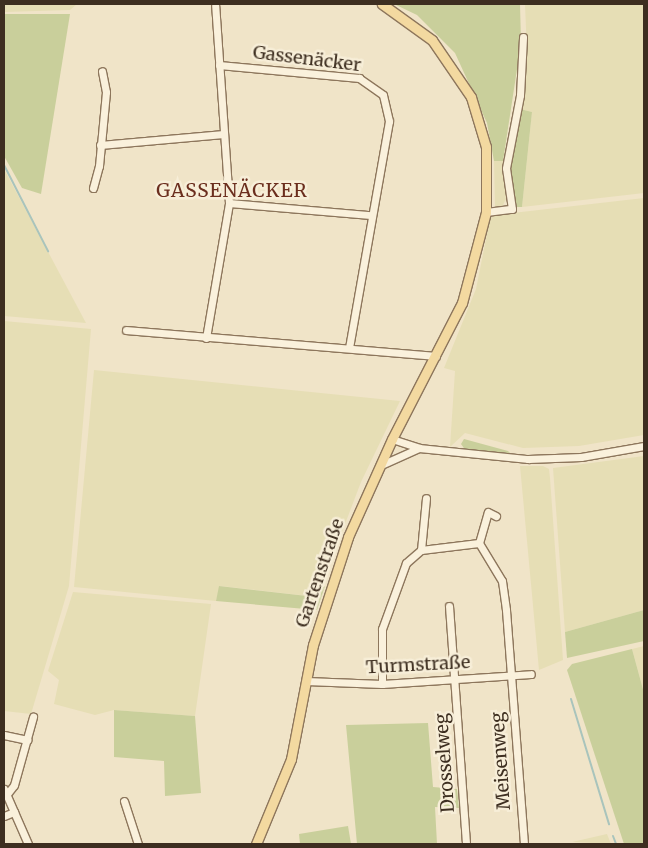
<!DOCTYPE html>
<html>
<head>
<meta charset="utf-8">
<style>
  body { margin:0 }
  #map { position:relative; width:648px; height:848px; overflow:hidden; background:#f0e4c8; font-family:Merriweather,serif }
  div>[style] { position:absolute }
  .farmland>* { inset:0; background:#e6deb5 }
  .green>* { inset:0; background:#c9cf9b }
  .stream>* { height:2px; margin:-1px; padding:0 1px; transform-origin:1px; border-radius:1px; background:#a9c4bc }
  .roads { filter:drop-shadow(1px 0 #8d765c) drop-shadow(-1px 0 #8d765c) drop-shadow(0 1px #8d765c) drop-shadow(0 -1px #8d765c) }
  .minor>* { height:7px; margin:-3.5px; padding:0 3.5px; transform-origin:3.5px; border-radius:3.5px; background:#faf1dc }
  .major>* { height:9px; margin:-4.5px; padding:0 4.5px; transform-origin:4.5px; border-radius:4.5px; background:#f3d9a0 }
  span { translate:-50% -50%; white-space:nowrap; text-align:center; line-height:1.15; -webkit-text-stroke:5px #f7eed8; paint-order:stroke }
  .street-label { font-size:18px; color:#3d2e20 }
  .neighbourhood-label { font-size:19px; color:#6b2e1e; letter-spacing:1px }
  .frame { position:absolute; inset:0; border:5px solid #3d2e20; pointer-events:none }
</style>
</head>
<body>
<div id="map">
  <div class="farmland">
    <div style="clip-path:polygon(4px 4px,77px 4px,70px 10px,4px 12px)"></div>
    <div style="clip-path:polygon(525px 4px,644px 4px,644px 193px,522px 207px,532px 112px,520px 109px,527px 54px)"></div>
    <div style="clip-path:polygon(494px 161px,503px 161px,506px 199px,502px 207px,495px 208px)"></div>
    <div style="clip-path:polygon(4px 169px,86px 323px,4px 316px)"></div>
    <div style="clip-path:polygon(644px 198px,644px 435px,579px 446px,523px 448px,465px 433px,450px 447px,455px 371px,444px 368px,476px 289px,490px 219px,495px 215px)"></div>
    <div style="clip-path:polygon(4px 321px,91px 329px,69px 586px,31px 714px,4px 711px)"></div>
    <div style="clip-path:polygon(94px 370px,400px 401px,361px 482px,320px 590px,308px 596px,220px 586px,216px 601px,74px 587px)"></div>
    <div style="clip-path:polygon(644px 456px,644px 610px,565px 632px,553px 468px)"></div>
    <div style="clip-path:polygon(520px 466px,543px 466px,549px 469px,550px 478px,563px 660px,539px 670px)"></div>
    <div style="clip-path:polygon(73px 592px,211px 604px,195px 716px,114px 710px,95px 715px,54px 704px,59px 680px,48px 671px)"></div>
    <div style="clip-path:polygon(644px 646px,644px 693px,632px 649px)"></div>
    <div style="clip-path:polygon(607px 834px,611px 844px,572px 842px)"></div>
  </div>
  <div class="green">
    <div style="clip-path:polygon(394px 4px,520px 4px,521px 43px,503px 161px,494px 161px,487px 123px,455px 53px,417px 15px)"></div>
    <div style="clip-path:polygon(4px 14px,70px 14px,41px 194px,22px 188px,4px 156px)"></div>
    <div style="clip-path:polygon(520px 109px,532px 112px,522px 207px,517px 207px,509px 178px)"></div>
    <div style="clip-path:polygon(464px 439px,508px 451px,510px 453px,466px 451px,461px 444px)"></div>
    <div style="clip-path:polygon(219px 586px,307px 596px,325px 586px,317px 610px,216px 601px)"></div>
    <div style="clip-path:polygon(644px 610px,644px 641px,567px 658px,565px 632px)"></div>
    <div style="clip-path:polygon(632px 649px,644px 693px,644px 844px,624px 844px,567px 670px,572px 664px)"></div>
    <div style="clip-path:polygon(114px 710px,195px 716px,201px 793px,165px 796px,164px 761px,114px 757px)"></div>
    <div style="clip-path:polygon(428px 723px,433px 787px,457px 789px,459px 808px,435px 807px,437px 844px,357px 844px,346px 725px)"></div>
    <div style="clip-path:polygon(348px 826px,351px 844px,300px 844px,299px 834px)"></div>
  </div>
  <div class="stream">
    <div style="left:4px;top:165px;width:97px;rotate:62.9deg"></div>
    <div style="left:571px;top:699px;width:131px;rotate:73.1deg"></div>
    <div style="left:613px;top:836px;width:9px;rotate:69deg"></div>
  </div>
  <div class="roads">
    <div class="minor">
      <div style="left:219px;top:65px;width:141px;rotate:5.3deg"></div>
      <div style="left:359px;top:78px;width:29px;rotate:35deg"></div>
      <div style="left:383px;top:95px;width:27px;rotate:77deg"></div>
      <div style="left:389px;top:121px;width:230px;rotate:100deg"></div>
      <div style="left:100px;top:145px;width:124px;rotate:-5.1deg"></div>
      <div style="left:93px;top:188px;width:23px;rotate:-75deg"></div>
      <div style="left:99px;top:166px;width:74px;rotate:-84.6deg"></div>
      <div style="left:106px;top:92px;width:21px;rotate:-101deg"></div>
      <div style="left:229px;top:203px;width:142px;rotate:4.9deg"></div>
      <div style="left:486px;top:212px;width:26px;rotate:-7deg"></div>
      <div style="left:512px;top:209px;width:41px;rotate:-98.3deg"></div>
      <div style="left:506px;top:168px;width:74px;rotate:-79.1deg"></div>
      <div style="left:520px;top:95px;width:58px;rotate:-87deg"></div>
      <div style="left:126px;top:330px;width:311px;rotate:4.8deg"></div>
      <div style="left:206px;top:338px;width:137px;rotate:-80.3deg"></div>
      <div style="left:229px;top:203px;width:198px;rotate:-94deg"></div>
      <div style="left:392px;top:439px;width:28px;rotate:18deg"></div>
      <div style="left:419px;top:448px;width:110px;rotate:5.8deg"></div>
      <div style="left:528px;top:459px;width:53px;rotate:-2.2deg"></div>
      <div style="left:581px;top:457px;width:64px;rotate:-9.9deg"></div>
      <div style="left:381px;top:465px;width:42px;rotate:-24.1deg"></div>
      <div style="left:479px;top:543px;width:32px;rotate:-74deg"></div>
      <div style="left:488px;top:512px;width:9px;rotate:27deg"></div>
      <div style="left:421px;top:550px;width:52px;rotate:-84.5deg"></div>
      <div style="left:449px;top:606px;width:239px;rotate:85.9deg"></div>
      <div style="left:306px;top:681px;width:76px;rotate:2.3deg"></div>
      <div style="left:382px;top:684px;width:149px;rotate:-3.8deg"></div>
      <div style="left:382px;top:684px;width:55px;rotate:-90deg"></div>
      <div style="left:382px;top:629px;width:70px;rotate:-70deg"></div>
      <div style="left:406px;top:563px;width:20px;rotate:-41deg"></div>
      <div style="left:421px;top:550px;width:58px;rotate:-6.9deg"></div>
      <div style="left:479px;top:543px;width:44px;rotate:58.8deg"></div>
      <div style="left:502px;top:581px;width:29px;rotate:82deg"></div>
      <div style="left:506px;top:610px;width:235px;rotate:85.6deg"></div>
      <div style="left:4px;top:735px;width:24px;rotate:12deg"></div>
      <div style="left:4px;top:789px;width:60px;rotate:66.4deg"></div>
      <div style="left:7px;top:794px;width:11px;rotate:-52deg"></div>
      <div style="left:14px;top:785px;width:71px;rotate:-74.4deg"></div>
      <div style="left:124px;top:801px;width:45px;rotate:72deg"></div>
      <div style="left:4px;top:816px;width:11px;rotate:-22deg"></div>
    </div>
    <div class="major">
      <div style="left:256px;top:844px;width:92px;rotate:-67.6deg"></div>
      <div style="left:291px;top:759px;width:116px;rotate:-79.1deg"></div>
      <div style="left:313px;top:645px;width:114px;rotate:-72deg"></div>
      <div style="left:348px;top:537px;width:107px;rotate:-65.8deg"></div>
      <div style="left:392px;top:439px;width:153px;rotate:-62.8deg"></div>
      <div style="left:462px;top:303px;width:94px;rotate:-75.2deg"></div>
      <div style="left:486px;top:212px;width:65px;rotate:-90deg"></div>
      <div style="left:486px;top:147px;width:52px;rotate:-106.7deg"></div>
      <div style="left:471px;top:97px;width:69px;rotate:-124.4deg"></div>
      <div style="left:432px;top:40px;width:62px;rotate:-144.2deg"></div>
    </div>
  </div>
  <div class="street-label">
    <span style="left:307px;top:59px;rotate:7deg">Gassenäcker</span>
    <span style="left:320px;top:573px;rotate:-71deg">Gartenstraße</span>
    <span style="left:418px;top:665px;rotate:-3deg">Turmstraße</span>
    <span style="left:501px;top:761px;rotate:-94deg">Meisenweg</span>
    <span style="left:445px;top:763px;rotate:-94deg">Drosselweg</span>
  </div>
  <div class="neighbourhood-label">
    <span style="left:232px;top:191px">GASSENÄCKER</span>
  </div>
  <div class="frame"></div>
</div>
</body>
</html>
